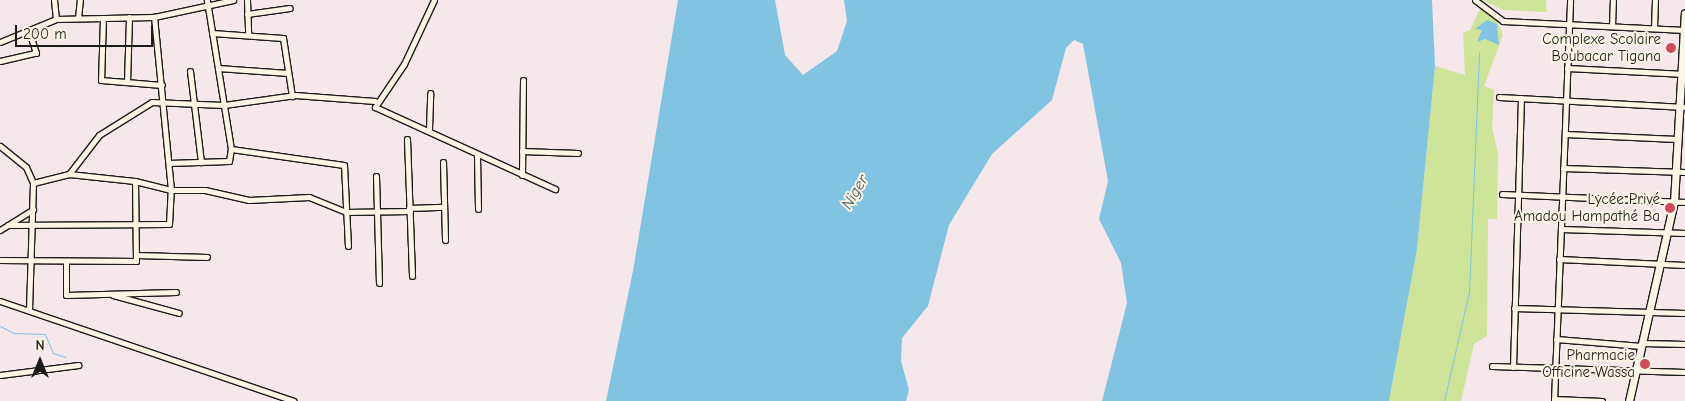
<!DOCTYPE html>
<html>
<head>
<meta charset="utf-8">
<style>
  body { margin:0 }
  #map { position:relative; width:1685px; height:401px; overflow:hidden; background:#f5e7ea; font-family:"Comic Neue",sans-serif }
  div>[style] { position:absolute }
  .green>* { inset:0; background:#cde499 }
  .water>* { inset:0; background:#81c4e2 }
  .stream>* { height:1px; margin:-0.5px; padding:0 0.5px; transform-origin:0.5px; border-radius:0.5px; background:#81c4e2 }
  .roads { filter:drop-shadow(1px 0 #1c1c1c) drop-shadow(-1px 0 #1c1c1c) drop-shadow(0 1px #1c1c1c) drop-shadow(0 -1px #1c1c1c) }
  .street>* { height:5px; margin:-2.5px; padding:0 2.5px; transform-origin:2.5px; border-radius:2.5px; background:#fcf5e5 }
  .secondary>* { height:7px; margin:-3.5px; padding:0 3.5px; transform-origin:3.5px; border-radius:3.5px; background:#fcf5e5 }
  .dots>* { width:14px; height:14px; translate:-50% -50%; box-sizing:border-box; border:2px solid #fcf5e5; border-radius:50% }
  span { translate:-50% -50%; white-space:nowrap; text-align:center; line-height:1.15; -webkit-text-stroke:4px #fcf5e5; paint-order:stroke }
  .poi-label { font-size:15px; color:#1c1c1c }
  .right { translate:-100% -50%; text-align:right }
  .water-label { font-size:16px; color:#3f5761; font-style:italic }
  .north { position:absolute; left:15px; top:336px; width:50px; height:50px; -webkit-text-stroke:4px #fcf5e5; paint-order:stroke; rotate:0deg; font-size:14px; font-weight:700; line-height:20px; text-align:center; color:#1c1c1c }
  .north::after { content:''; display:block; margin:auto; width:18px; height:22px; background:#1c1c1c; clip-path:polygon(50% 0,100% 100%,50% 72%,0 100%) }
  .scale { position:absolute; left:15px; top:25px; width:138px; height:22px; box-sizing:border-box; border:2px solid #1c1c1c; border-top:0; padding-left:6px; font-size:15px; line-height:18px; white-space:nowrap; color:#1c1c1c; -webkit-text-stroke:4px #fcf5e5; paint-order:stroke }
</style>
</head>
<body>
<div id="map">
  <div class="green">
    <div style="clip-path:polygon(1482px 0,1546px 0,1547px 12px,1503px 10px)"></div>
    <div style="clip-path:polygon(1480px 9px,1496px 18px,1503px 35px,1484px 86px,1494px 90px,1492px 127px,1498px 153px,1497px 219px,1488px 219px,1487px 336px,1474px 344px,1461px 401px,1389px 401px,1417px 249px,1435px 66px,1465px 75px,1463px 33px,1470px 30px)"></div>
  </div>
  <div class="water">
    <div style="clip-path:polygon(678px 0,775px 0,785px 55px,803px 75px,837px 51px,847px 21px,844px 0,1432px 0,1435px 66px,1417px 249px,1389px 401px,1102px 401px,1127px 303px,1121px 263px,1099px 219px,1108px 181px,1083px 44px,1074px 40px,1066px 48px,1052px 100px,992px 154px,949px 225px,928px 306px,902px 338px,901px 361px,909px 390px,906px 401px,606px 401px,633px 271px)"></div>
    <div style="clip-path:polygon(1487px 20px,1497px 24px,1499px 45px,1485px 39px,1477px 42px,1482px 30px,1475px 29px)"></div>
  </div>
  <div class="stream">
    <div style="left:0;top:326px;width:16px;rotate:27deg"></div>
    <div style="left:14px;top:333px;width:31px;rotate:2deg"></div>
    <div style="left:45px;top:334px;width:21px;rotate:67deg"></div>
    <div style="left:53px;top:353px;width:13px;rotate:18deg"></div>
    <div style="left:1444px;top:401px;width:112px;rotate:-77.1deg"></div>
    <div style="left:1469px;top:292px;width:240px;rotate:-87.6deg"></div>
  </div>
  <div class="roads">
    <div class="street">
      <div style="left:54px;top:0;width:19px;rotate:84deg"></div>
      <div style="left:247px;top:0;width:35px;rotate:88deg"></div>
      <div style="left:434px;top:0;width:71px;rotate:115.1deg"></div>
      <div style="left:404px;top:64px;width:52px;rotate:124deg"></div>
      <div style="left:375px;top:107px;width:198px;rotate:24.5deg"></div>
      <div style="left:1475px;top:0;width:35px;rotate:37deg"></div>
      <div style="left:1503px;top:21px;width:182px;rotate:2.8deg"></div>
      <div style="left:247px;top:14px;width:43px;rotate:-7.9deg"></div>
      <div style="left:78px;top:18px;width:18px;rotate:-84deg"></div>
      <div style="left:103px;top:18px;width:62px;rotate:91.8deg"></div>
      <div style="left:101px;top:80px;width:61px;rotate:4.7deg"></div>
      <div style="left:1612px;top:26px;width:26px;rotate:-88deg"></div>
      <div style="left:1654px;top:28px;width:28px;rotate:-88deg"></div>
      <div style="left:212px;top:33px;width:71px;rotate:4deg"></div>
      <div style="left:283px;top:38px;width:59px;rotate:81.2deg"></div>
      <div style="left:0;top:42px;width:61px;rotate:-22.3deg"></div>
      <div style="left:56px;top:19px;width:98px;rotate:-1.2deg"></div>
      <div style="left:154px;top:17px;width:81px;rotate:-12.1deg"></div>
      <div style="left:0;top:61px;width:37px;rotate:-13deg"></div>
      <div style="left:36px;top:53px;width:25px;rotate:-108deg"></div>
      <div style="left:218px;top:68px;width:70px;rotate:4.1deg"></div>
      <div style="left:1567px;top:68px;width:118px;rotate:2.9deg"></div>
      <div style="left:190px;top:71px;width:92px;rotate:83.1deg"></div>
      <div style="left:127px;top:82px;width:65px;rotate:-88.2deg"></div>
      <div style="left:1499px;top:97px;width:186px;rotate:3.1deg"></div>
      <div style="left:429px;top:129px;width:36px;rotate:-88deg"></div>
      <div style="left:1565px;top:134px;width:112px;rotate:2.6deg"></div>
      <div style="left:407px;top:139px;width:137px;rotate:87.9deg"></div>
      <div style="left:0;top:146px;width:33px;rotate:39deg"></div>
      <div style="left:26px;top:167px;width:17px;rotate:66deg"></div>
      <div style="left:33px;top:183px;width:37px;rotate:-14deg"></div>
      <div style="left:69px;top:174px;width:66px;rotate:6.1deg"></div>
      <div style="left:135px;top:181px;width:37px;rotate:14deg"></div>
      <div style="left:171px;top:190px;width:34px"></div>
      <div style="left:205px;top:190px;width:45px;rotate:12.8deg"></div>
      <div style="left:249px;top:200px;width:60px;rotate:-2.9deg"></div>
      <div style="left:309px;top:197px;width:40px;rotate:22deg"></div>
      <div style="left:346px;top:212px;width:64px;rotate:-0.9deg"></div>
      <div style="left:231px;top:149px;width:114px;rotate:8.1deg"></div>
      <div style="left:344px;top:165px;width:81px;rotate:87.2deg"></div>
      <div style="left:522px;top:151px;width:56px;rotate:2deg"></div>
      <div style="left:477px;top:156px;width:53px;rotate:88.9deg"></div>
      <div style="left:443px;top:162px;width:78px;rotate:88.5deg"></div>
      <div style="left:169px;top:163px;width:60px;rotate:-1.9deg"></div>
      <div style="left:229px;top:161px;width:12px;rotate:-81deg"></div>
      <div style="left:231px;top:149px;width:151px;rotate:-99.2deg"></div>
      <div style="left:1563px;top:168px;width:122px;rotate:1.9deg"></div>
      <div style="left:69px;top:174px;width:49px;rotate:-52.4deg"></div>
      <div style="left:99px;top:135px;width:62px;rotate:-31.9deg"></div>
      <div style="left:152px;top:102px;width:72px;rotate:2.4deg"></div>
      <div style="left:224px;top:105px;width:72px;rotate:-8deg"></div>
      <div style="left:295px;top:95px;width:80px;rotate:4.3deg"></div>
      <div style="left:522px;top:175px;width:95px;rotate:-89.4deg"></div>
      <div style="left:376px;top:176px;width:107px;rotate:88.4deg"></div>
      <div style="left:1502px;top:194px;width:183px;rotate:2.5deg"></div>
      <div style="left:409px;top:208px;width:35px;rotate:-2deg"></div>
      <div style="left:8px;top:225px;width:161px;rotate:-0.4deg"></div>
      <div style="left:169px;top:224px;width:34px;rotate:-87deg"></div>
      <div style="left:171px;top:190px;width:174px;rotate:-95.6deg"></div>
      <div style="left:1561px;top:229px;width:124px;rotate:1.8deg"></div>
      <div style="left:0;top:230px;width:39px;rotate:-32deg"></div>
      <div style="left:136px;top:255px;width:71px;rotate:1.6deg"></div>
      <div style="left:1559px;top:259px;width:126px;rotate:2.7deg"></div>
      <div style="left:0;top:260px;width:136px;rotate:0.4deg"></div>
      <div style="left:136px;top:261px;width:80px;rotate:-90.7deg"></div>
      <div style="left:66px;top:261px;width:34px;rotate:90deg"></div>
      <div style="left:66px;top:295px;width:110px;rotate:-1.6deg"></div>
      <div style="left:113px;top:295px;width:68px;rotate:15.3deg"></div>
      <div style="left:0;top:301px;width:310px;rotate:18.8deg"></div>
      <div style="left:1514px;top:308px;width:171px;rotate:1.7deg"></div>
      <div style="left:29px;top:310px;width:127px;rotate:-88.2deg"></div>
      <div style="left:1556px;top:339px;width:86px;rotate:4.7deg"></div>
      <div style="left:1643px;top:343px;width:42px;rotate:1.4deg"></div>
      <div style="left:1492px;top:366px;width:193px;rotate:1.8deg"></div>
      <div style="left:1513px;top:367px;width:269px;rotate:-88.3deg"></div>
      <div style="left:0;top:375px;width:79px;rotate:-7.3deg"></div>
      <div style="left:1554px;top:399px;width:48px;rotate:2.4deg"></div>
      <div style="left:1554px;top:401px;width:401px;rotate:-87.7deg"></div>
    </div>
    <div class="secondary">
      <div style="left:1629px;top:401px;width:204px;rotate:-77.3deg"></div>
      <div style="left:1674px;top:202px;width:189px;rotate:-86.7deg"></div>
    </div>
  </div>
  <div class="dots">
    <div style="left:1671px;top:48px;background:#d1495b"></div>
    <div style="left:1670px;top:208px;background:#d1495b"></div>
    <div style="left:1645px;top:364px;background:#d1495b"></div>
  </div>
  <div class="poi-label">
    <span class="right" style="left:1661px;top:48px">Complexe Scolaire<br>Boubacar Tigana</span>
    <span class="right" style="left:1660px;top:208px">Lycée Privé<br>Amadou Hampathé Ba</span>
    <span class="right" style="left:1635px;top:364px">Pharmacie<br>Officine Wassa</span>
  </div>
  <div class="water-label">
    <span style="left:855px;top:192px;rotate:-60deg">Niger</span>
  </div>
  <div class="north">N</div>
  <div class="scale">200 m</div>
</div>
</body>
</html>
